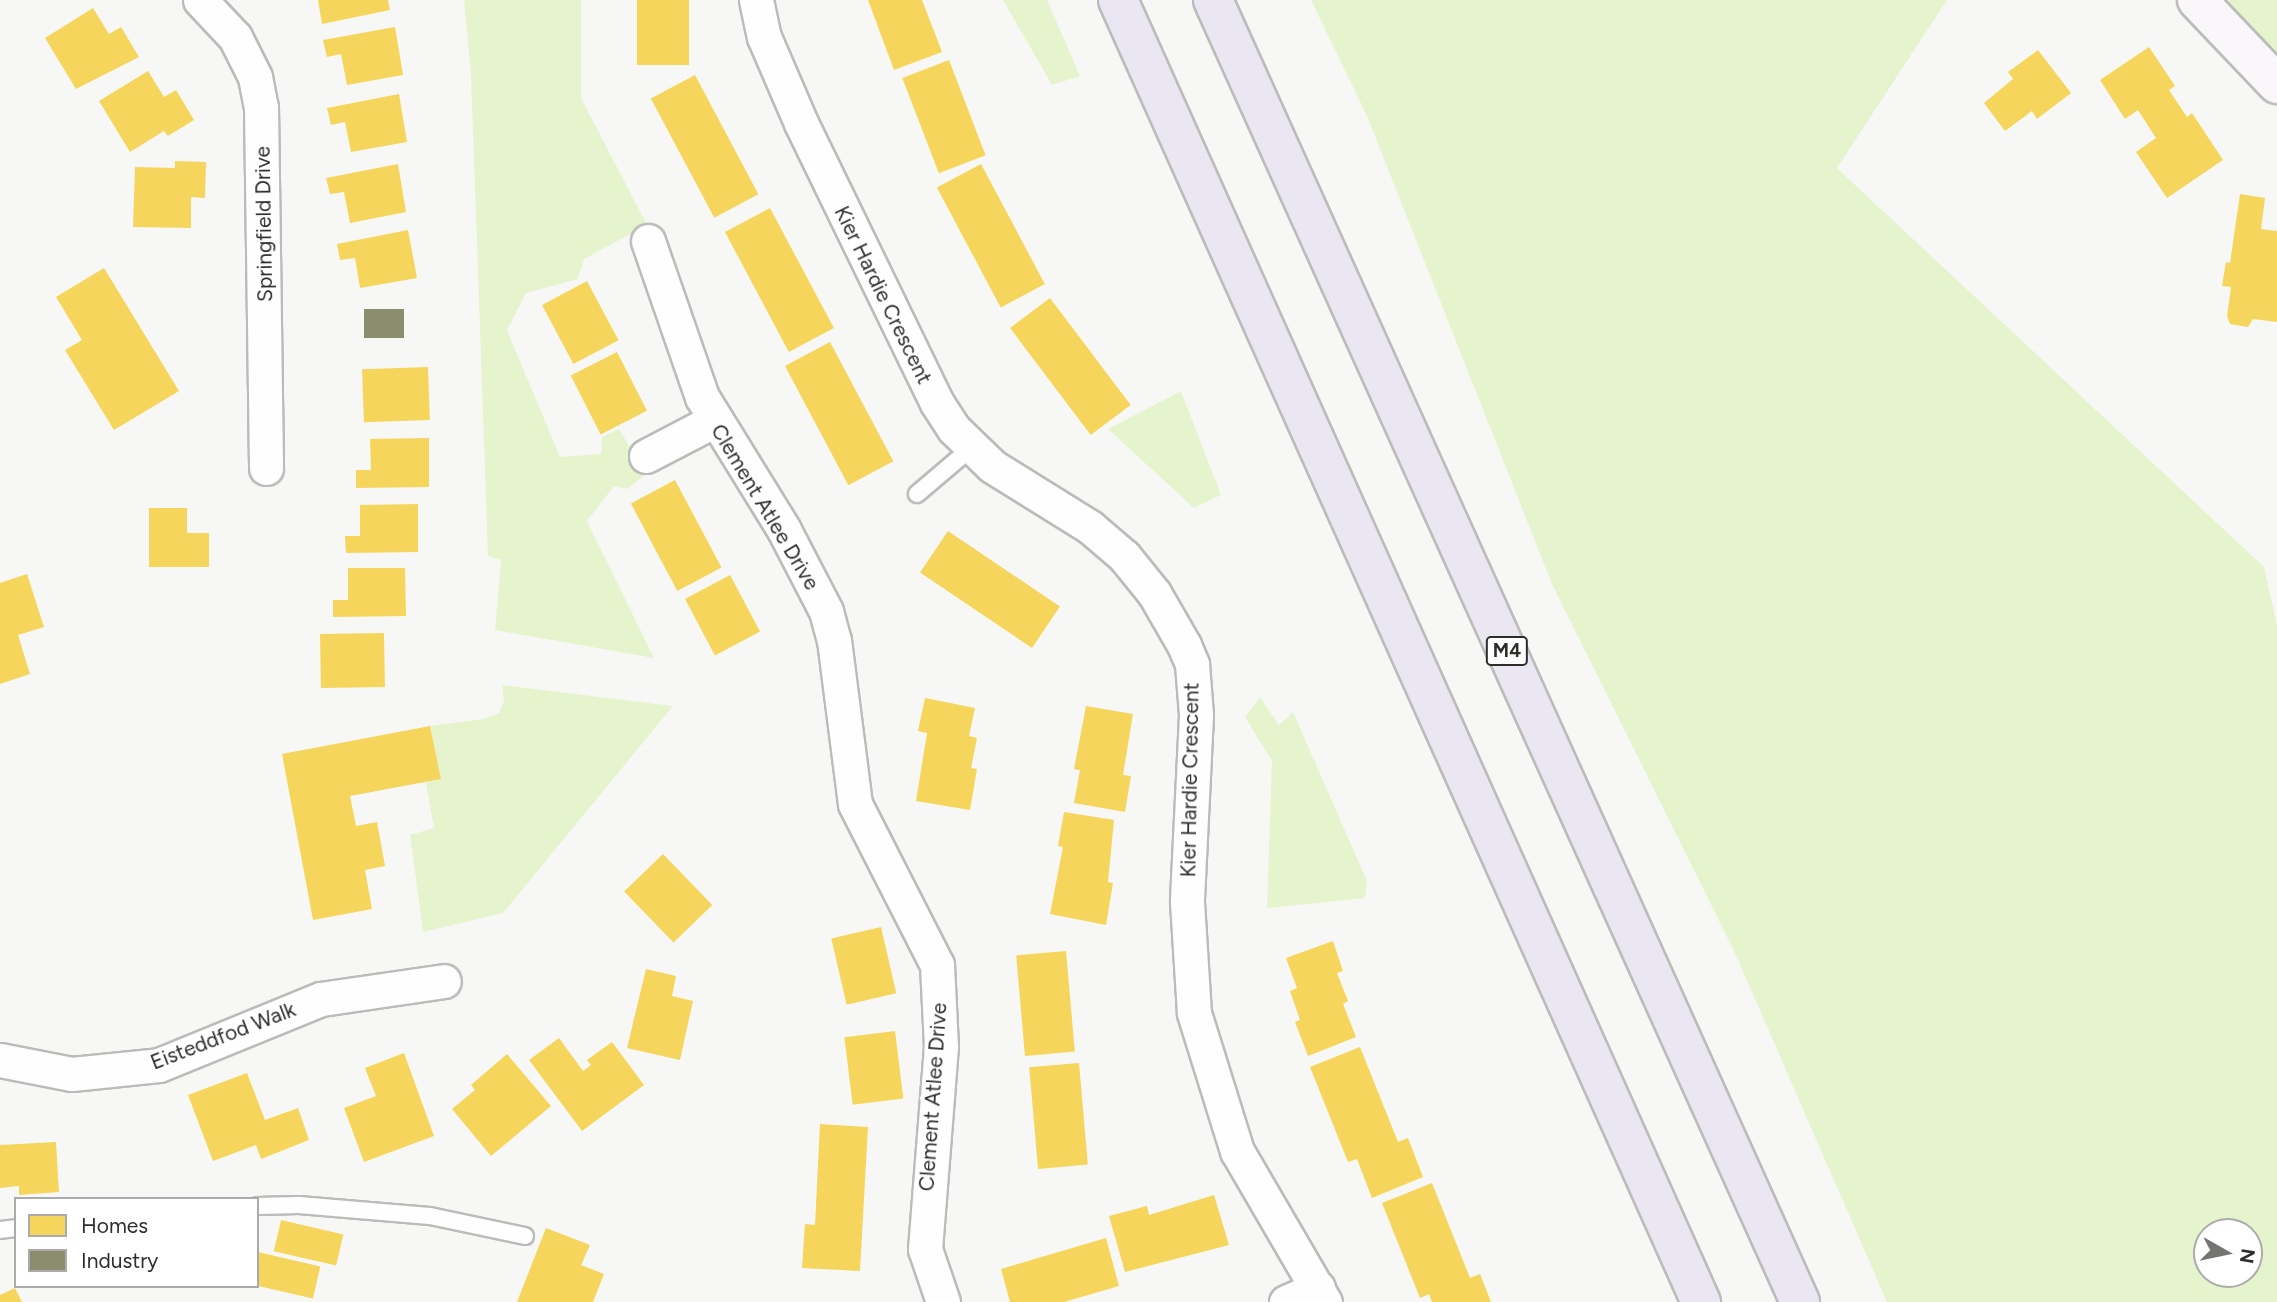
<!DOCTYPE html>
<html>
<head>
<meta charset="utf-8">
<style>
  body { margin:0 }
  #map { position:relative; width:2277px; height:1302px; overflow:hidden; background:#f7f8f5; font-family:Figtree,sans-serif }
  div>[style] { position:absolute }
  .green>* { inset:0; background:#e5f4cc }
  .homes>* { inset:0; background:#f6d55c; transform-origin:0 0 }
  .industry>* { inset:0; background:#8c8c6e; transform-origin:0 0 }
  .roads { filter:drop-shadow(2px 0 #bbbcba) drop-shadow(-2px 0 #bbbcba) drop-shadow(0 2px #bbbcba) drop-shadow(0 -2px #bbbcba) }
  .lane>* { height:16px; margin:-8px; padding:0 8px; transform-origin:8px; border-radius:8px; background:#fefefe }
  .street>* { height:33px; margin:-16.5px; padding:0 16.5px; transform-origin:16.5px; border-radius:16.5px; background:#fefefe }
  .secondary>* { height:38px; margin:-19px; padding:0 19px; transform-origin:19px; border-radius:19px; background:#f9f7fa }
  .highway>* { height:38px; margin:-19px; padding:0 19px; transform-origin:19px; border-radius:19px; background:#ebe7f2 }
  span { translate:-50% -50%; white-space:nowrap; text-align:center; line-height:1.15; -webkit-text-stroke:7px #fff; paint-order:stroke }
  .shield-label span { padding:2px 5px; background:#fff; border:2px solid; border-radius:5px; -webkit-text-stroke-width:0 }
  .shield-label { font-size:19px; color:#2d2e2c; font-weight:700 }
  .street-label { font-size:21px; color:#2d2e2c }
  .legend { position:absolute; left:14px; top:1197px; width:245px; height:91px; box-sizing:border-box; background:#fff; border:2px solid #ababab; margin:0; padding:9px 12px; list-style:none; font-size:21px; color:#2d2e2c }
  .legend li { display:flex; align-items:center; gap:14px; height:35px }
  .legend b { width:35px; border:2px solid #ababab }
  .north { position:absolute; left:2193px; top:1218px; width:70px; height:70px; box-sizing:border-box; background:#fff; border:2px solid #ababab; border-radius:50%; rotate:99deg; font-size:19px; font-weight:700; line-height:28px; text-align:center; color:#2d2e2c }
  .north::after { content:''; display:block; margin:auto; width:24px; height:32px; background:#747572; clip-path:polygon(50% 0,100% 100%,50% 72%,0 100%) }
</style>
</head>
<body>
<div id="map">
  <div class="green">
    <div style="clip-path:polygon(464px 0,581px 0,581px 98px,647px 225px,584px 259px,578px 279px,526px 293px,507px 330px,560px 457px,601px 454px,602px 437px,619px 429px,646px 474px,627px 489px,614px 486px,587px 521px,654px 658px,495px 630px,501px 560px,488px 556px,471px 74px)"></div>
    <div style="clip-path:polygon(1003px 0,1047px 0,1080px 76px,1052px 85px)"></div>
    <div style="clip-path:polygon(evenodd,1311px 0,1947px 0,1837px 168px,2264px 567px,2277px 625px,2277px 1302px,1887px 1302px,1735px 953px,1552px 584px,1367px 116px,1311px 0,2207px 1232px,2249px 1232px,2249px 1274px,2207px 1274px,2207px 1232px)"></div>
    <div style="clip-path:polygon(2197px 0,2277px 0,2277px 84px)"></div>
    <div style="clip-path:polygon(1181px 391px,1221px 495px,1194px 508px,1108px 429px)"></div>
    <div style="clip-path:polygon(502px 685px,673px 706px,503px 913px,423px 932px,410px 835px,434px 828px,426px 782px,441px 779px,430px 726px,484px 719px,499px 713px,504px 701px)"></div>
    <div style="clip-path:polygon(1260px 697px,1279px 725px,1293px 712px,1367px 881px,1365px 898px,1267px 908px,1272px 761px,1245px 717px)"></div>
  </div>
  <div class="homes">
    <div style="clip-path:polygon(318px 0,388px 0,390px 10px,322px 24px)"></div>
    <div style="left:637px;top:0;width:52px;height:65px"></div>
    <div style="clip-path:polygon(868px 0,922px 0,942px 52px,894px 70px)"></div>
    <div style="clip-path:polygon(93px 8px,109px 34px,121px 27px,139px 57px,76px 89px,45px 38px)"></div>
    <div style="clip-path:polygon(395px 27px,403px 75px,347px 85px,341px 54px,327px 57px,323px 40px)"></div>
    <div style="clip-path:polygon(2149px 47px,2175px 86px,2169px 90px,2187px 117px,2192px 113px,2223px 160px,2167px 198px,2136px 152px,2156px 138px,2138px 110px,2125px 119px,2100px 80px)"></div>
    <div style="clip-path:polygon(2038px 50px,2071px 93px,2037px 119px,2032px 111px,2005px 131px,1984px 103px,2013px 79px,2008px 72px)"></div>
    <div style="left:949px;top:60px;width:102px;height:50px;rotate:69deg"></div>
    <div style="clip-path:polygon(148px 71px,164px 97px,176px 90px,194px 120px,168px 136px,164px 131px,130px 152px,99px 101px)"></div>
    <div style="left:695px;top:75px;width:135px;height:50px;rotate:62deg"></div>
    <div style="clip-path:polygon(399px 94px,407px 142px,351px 152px,345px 122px,331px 125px,327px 108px)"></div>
    <div style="clip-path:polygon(175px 161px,206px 162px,205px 198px,191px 197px,191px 228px,133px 227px,135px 167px,175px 168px)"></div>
    <div style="clip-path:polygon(398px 164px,406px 212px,350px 223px,344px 192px,330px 194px,326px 178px)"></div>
    <div style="left:981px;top:164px;width:136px;height:50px;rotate:62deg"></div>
    <div style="clip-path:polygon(2240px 194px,2265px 198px,2261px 229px,2277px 231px,2277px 322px,2253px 319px,2248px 327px,2230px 324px,2227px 316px,2231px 287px,2222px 286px,2226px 262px,2230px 263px)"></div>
    <div style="left:770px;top:208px;width:136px;height:51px;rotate:62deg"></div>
    <div style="clip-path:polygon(408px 230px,417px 278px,360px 288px,355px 258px,340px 260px,337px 244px)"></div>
    <div style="clip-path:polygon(104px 268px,179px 391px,114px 430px,65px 350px,82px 340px,56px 297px)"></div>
    <div style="left:587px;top:281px;width:67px;height:51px;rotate:62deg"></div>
    <div style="left:1050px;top:298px;width:134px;height:50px;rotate:53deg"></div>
    <div style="left:830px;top:342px;width:135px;height:51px;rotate:62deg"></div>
    <div style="left:617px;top:352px;width:66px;height:52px;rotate:63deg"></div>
    <div style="left:428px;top:367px;width:53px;height:66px;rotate:88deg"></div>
    <div style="clip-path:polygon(429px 438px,429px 487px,356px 488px,356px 470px,371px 470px,370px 439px)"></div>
    <div style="left:675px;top:480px;width:99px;height:50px;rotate:62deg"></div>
    <div style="clip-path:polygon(418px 504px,418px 552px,346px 553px,345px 536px,360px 536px,360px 505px)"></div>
    <div style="clip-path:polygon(149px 508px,187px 508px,187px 533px,209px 533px,209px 567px,149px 567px)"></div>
    <div style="left:948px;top:531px;width:135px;height:50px;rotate:34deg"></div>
    <div style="clip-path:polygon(348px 568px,405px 568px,406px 616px,333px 617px,333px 600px,348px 600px)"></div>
    <div style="clip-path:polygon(27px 574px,44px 627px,18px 635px,30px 674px,0 684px,0 583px)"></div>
    <div style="left:730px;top:575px;width:64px;height:51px;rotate:62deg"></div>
    <div style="left:384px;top:633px;width:54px;height:64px;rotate:89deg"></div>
    <div style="clip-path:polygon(925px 698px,975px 708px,969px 736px,977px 738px,971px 768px,977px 769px,970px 810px,916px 801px,927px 733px,918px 731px)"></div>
    <div style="clip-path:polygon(1086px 706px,1133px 714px,1123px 775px,1131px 776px,1125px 812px,1074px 803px,1080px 770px,1074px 769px)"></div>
    <div style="clip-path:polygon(430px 726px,441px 779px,350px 796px,356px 826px,377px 822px,385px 866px,365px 870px,372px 909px,313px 920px,282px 754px)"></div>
    <div style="clip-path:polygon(1064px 812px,1114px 820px,1108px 882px,1113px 883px,1106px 925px,1050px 914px,1063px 847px,1058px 846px)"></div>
    <div style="left:663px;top:854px;width:71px;height:54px;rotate:46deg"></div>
    <div style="left:881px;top:927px;width:68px;height:51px;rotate:77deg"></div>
    <div style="clip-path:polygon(1333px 941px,1343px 971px,1337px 973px,1348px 1001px,1343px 1004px,1356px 1037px,1308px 1056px,1295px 1022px,1300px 1020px,1290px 991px,1297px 988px,1286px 958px)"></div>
    <div style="left:1066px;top:951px;width:101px;height:50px;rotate:85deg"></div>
    <div style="clip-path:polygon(646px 969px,676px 976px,672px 996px,693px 1001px,680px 1060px,627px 1048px)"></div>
    <div style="left:895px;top:1031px;width:68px;height:51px;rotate:83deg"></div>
    <div style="clip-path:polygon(559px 1038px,583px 1071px,591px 1065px,587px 1060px,612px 1042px,644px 1085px,582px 1131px,529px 1060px)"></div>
    <div style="clip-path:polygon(1360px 1047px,1398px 1142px,1408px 1138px,1423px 1177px,1372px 1198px,1357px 1159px,1348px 1162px,1310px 1067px)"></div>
    <div style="clip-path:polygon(404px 1053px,434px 1136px,364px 1162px,344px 1108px,376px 1096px,365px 1068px)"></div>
    <div style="clip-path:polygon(507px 1054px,551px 1106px,491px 1156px,452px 1109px,475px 1090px,471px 1085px)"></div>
    <div style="left:1079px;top:1063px;width:102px;height:50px;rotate:85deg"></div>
    <div style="clip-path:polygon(247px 1073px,265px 1120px,298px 1108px,309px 1140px,261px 1159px,256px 1145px,213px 1161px,188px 1095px)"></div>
    <div style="clip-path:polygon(820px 1124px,868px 1127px,860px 1271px,802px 1268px,805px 1224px,815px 1225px)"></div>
    <div style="clip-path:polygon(56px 1142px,59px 1192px,19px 1195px,19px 1186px,0 1188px,0 1145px)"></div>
    <div style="clip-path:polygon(1432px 1183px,1470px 1278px,1480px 1274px,1491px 1302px,1432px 1302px,1429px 1294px,1420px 1298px,1382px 1203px)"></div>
    <div style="clip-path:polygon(1214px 1195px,1229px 1245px,1125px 1272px,1109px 1216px,1147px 1206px,1149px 1215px)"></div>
    <div style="left:281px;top:1220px;width:64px;height:32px;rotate:13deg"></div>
    <div style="clip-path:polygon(546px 1228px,590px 1245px,581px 1265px,604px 1274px,593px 1302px,517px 1302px)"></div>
    <div style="clip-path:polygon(1106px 1238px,1119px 1286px,1064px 1302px,1010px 1302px,1001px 1269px)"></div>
    <div style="left:258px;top:1252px;width:64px;height:33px;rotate:13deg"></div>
    <div style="clip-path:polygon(15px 1288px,22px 1302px,0 1302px,0 1295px)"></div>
  </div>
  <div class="industry">
    <div style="left:364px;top:309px;width:40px;height:29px"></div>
  </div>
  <div class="roads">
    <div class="lane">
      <div style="left:917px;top:494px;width:71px;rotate:-40.4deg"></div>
      <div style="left:257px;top:1206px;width:42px;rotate:-1.4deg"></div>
      <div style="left:299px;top:1205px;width:131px;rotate:4.8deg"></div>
      <div style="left:430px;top:1216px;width:97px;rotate:11.9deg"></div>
      <div style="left:0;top:1230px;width:16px;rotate:-7deg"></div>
    </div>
    <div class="street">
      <div style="left:200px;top:0;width:51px;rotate:46.6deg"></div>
      <div style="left:235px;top:37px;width:45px;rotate:63.4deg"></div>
      <div style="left:255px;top:77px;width:31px;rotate:79deg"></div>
      <div style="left:261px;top:107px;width:361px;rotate:89.2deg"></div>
      <div style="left:756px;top:0;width:38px;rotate:78deg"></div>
      <div style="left:764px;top:37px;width:94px;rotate:66.7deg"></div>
      <div style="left:801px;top:123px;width:311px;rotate:64.1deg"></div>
      <div style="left:937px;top:403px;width:31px;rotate:57deg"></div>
      <div style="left:954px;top:429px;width:53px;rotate:44.2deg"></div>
      <div style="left:992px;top:466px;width:115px;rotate:31.9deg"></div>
      <div style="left:1090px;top:527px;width:45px;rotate:40.5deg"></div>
      <div style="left:1124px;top:556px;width:48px;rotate:51deg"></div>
      <div style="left:1154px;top:593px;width:60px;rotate:60deg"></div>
      <div style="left:1184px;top:645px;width:21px;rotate:67deg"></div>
      <div style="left:1192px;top:664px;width:51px;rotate:85.5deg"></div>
      <div style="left:1196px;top:715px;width:187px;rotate:92.8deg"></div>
      <div style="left:1187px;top:902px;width:111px;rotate:86.4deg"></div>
      <div style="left:1194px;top:1013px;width:145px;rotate:72.7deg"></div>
      <div style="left:1237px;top:1151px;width:175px;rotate:59.8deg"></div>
      <div style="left:648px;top:241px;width:165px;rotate:70.9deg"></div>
      <div style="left:702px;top:397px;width:156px;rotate:58.3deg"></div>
      <div style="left:784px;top:530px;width:91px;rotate:62.6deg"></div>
      <div style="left:826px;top:611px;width:30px;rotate:75deg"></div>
      <div style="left:834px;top:640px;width:165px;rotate:82.7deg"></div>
      <div style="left:855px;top:804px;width:181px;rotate:63deg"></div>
      <div style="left:937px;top:965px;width:81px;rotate:87.2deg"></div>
      <div style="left:941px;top:1046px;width:204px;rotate:94.5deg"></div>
      <div style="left:925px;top:1249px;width:56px;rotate:71.2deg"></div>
      <div style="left:646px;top:456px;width:76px;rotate:-27.6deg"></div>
      <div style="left:0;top:1060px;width:73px;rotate:11deg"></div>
      <div style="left:72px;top:1074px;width:87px;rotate:-5.9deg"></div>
      <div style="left:159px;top:1065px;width:175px;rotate:-22.2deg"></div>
      <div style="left:321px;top:999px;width:124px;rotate:-8.3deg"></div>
      <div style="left:1286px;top:1302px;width:35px;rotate:-24deg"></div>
    </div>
    <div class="secondary">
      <div style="left:2197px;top:0;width:116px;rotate:46.4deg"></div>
    </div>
    <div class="highway">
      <div style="left:1118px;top:0;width:1427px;rotate:65.88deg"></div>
      <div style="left:1213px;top:0;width:1428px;rotate:65.73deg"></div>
    </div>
  </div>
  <div class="shield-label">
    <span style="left:1507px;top:651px">M4</span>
  </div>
  <div class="street-label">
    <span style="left:264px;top:224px;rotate:-91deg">Springfield Drive</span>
    <span style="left:883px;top:295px;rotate:64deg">Kier Hardie Crescent</span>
    <span style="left:765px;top:507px;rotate:59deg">Clement Atlee Drive</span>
    <span style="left:1190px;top:780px;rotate:-89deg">Kier Hardie Crescent</span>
    <span style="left:223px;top:1036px;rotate:-21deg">Eisteddfod Walk</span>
    <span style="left:933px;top:1097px;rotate:-86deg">Clement Atlee Drive</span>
  </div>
  <ul class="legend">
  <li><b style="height:19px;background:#f6d55c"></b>Homes</li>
  <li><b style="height:19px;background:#8c8c6e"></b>Industry</li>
  </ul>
  <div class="north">N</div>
</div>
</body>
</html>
